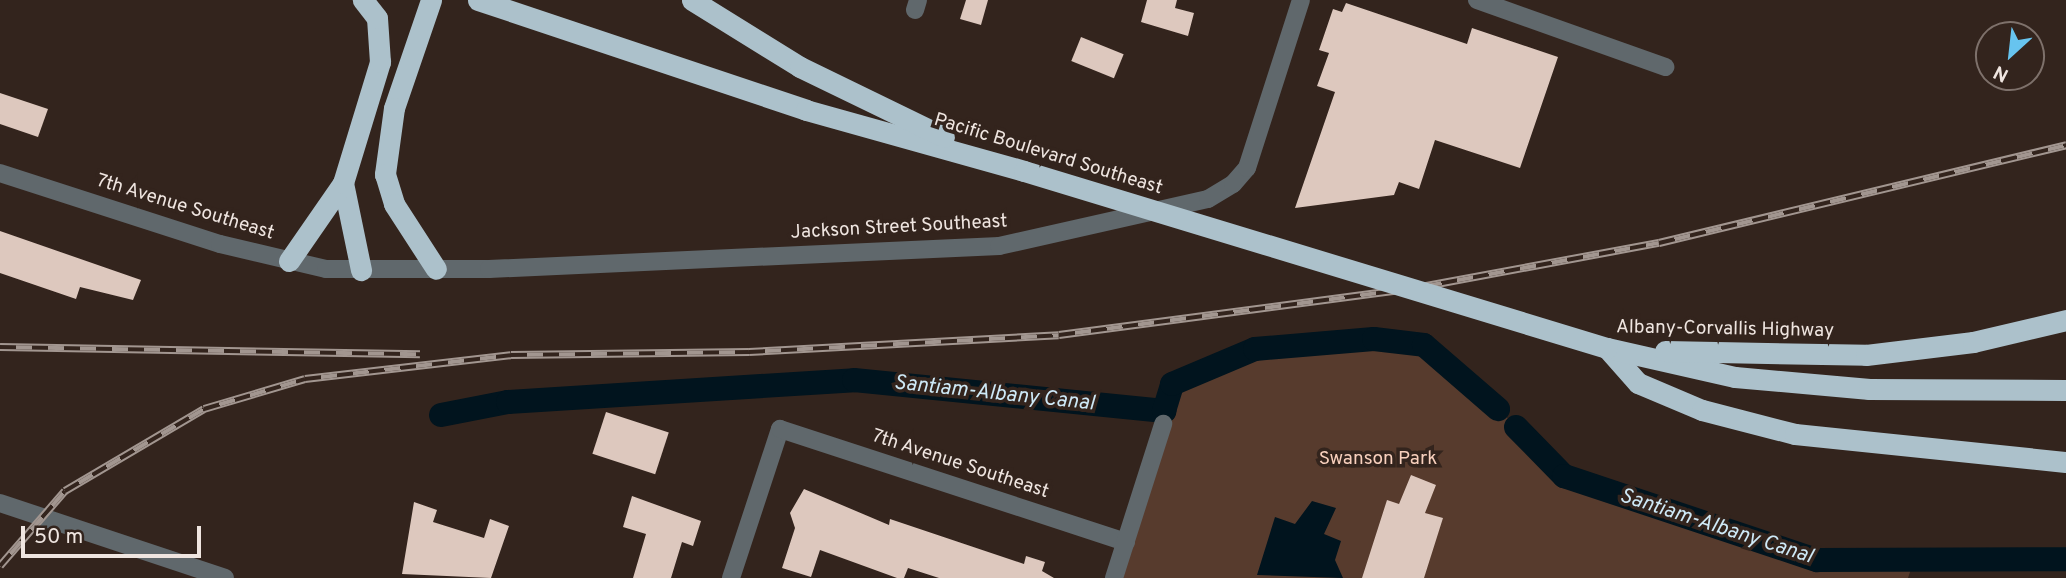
<!DOCTYPE html>
<html>
<head>
<meta charset="utf-8">
<style>
  body { margin:0 }
  #map { position:relative; width:2066px; height:578px; overflow:hidden; background:#33241d; font-family:Overpass,sans-serif }
  div>[style] { position:absolute }
  .green>* { inset:0; background:#573b2d }
  .water>* { inset:0; background:#01141e }
  .canal>* { height:24px; margin:-12px; padding:0 12px; transform-origin:12px; border-radius:12px; background:#01141e }
  .building>* { inset:0; background:#ddc8be; transform-origin:0 0 }
  .minor>* { height:18px; margin:-9px; padding:0 9px; transform-origin:9px; border-radius:9px; background:#60686c }
  .highway>* { height:21px; margin:-10.5px; padding:0 10.5px; transform-origin:10.5px; border-radius:10.5px; background:#acc1cb }
  .rail>* { height:8px; margin-top:-4px; transform-origin:0; background:repeating-linear-gradient(90deg,#33241d 0 16px,#a29690 0 32px); box-sizing:border-box; border-block:2px solid #a29690 }
  .highway-bridge>* { height:21px; margin:-10.5px; padding:0 10.5px; transform-origin:10.5px; border-radius:10.5px; background:#acc1cb }
  span { translate:-50% -50%; white-space:nowrap; text-align:center; line-height:1.15; -webkit-text-stroke:7px #33241d; paint-order:stroke }
  .street-label { font-size:19px; color:#efe5e0 }
  .park-label { font-size:19px; color:#f8d0bd }
  .water-label { font-size:21px; color:#cee9f7; font-style:italic }
  .north { position:absolute; left:1975px; top:21px; width:70px; height:70px; box-sizing:border-box; background:#33241d; border:2px solid #7e716b; border-radius:50%; rotate:207deg; font-size:19px; font-weight:700; line-height:28px; text-align:center; color:#efe5e0 }
  .north::after { content:''; display:block; margin:auto; width:24px; height:32px; background:#67c4ef; clip-path:polygon(50% 0,100% 100%,50% 72%,0 100%) }
  .scale { position:absolute; left:21px; top:526px; width:180px; height:32px; box-sizing:border-box; border:4px solid #efe5e0; border-top:0; padding-left:9px; font-size:21px; line-height:24px; white-space:nowrap; color:#efe5e0; -webkit-text-stroke:5px #33241d; paint-order:stroke }
</style>
</head>
<body>
<div id="map">
  <div class="green">
    <div style="clip-path:polygon(1374px 339px,1424px 345px,1473px 383px,1564px 476px,1817px 560px,1913px 563px,1908px 578px,1111px 578px,1172px 384px,1255px 349px)"></div>
  </div>
  <div class="water">
    <div style="clip-path:polygon(1312px 501px,1336px 508px,1324px 534px,1341px 541px,1335px 560px,1343px 578px,1257px 575px,1275px 517px,1295px 524px)"></div>
  </div>
  <div class="canal">
    <div style="left:441px;top:415px;width:68px;rotate:-11deg"></div>
    <div style="left:508px;top:402px;width:347px;rotate:-3.6deg"></div>
    <div style="left:854px;top:380px;width:312px;rotate:5.7deg"></div>
    <div style="left:1164px;top:411px;width:28px;rotate:-73deg"></div>
    <div style="left:1172px;top:384px;width:90px;rotate:-22.9deg"></div>
    <div style="left:1255px;top:349px;width:119px;rotate:-4.8deg"></div>
    <div style="left:1374px;top:339px;width:50px;rotate:6.8deg"></div>
    <div style="left:1424px;top:345px;width:98px;rotate:40.9deg"></div>
    <div style="left:1516px;top:427px;width:69px;rotate:45.6deg"></div>
    <div style="left:1564px;top:476px;width:267px;rotate:18.4deg"></div>
    <div style="left:1817px;top:560px;width:249px;rotate:-0.2deg"></div>
  </div>
  <div class="building">
    <div style="clip-path:polygon(966px 0,988px 0,981px 25px,960px 19px)"></div>
    <div style="clip-path:polygon(1147px 0,1177px 0,1175px 8px,1194px 13px,1188px 36px,1141px 22px)"></div>
    <div style="clip-path:polygon(1346px 3px,1467px 44px,1472px 28px,1558px 57px,1520px 168px,1435px 140px,1419px 189px,1399px 182px,1394px 195px,1295px 208px,1335px 92px,1317px 86px,1329px 53px,1319px 50px,1333px 9px,1342px 12px)"></div>
    <div style="left:1081px;top:37px;width:46px;height:26px;rotate:22deg"></div>
    <div style="clip-path:polygon(0 93px,48px 109px,38px 137px,0 124px)"></div>
    <div style="clip-path:polygon(0 231px,141px 280px,133px 300px,80px 287px,76px 299px,0 273px)"></div>
    <div style="left:606px;top:412px;width:66px;height:44px;rotate:18deg"></div>
    <div style="clip-path:polygon(1411px 475px,1436px 485px,1425px 513px,1443px 518px,1424px 578px,1362px 578px,1387px 500px,1399px 504px)"></div>
    <div style="clip-path:polygon(804px 489px,889px 525px,890px 519px,1024px 564px,1026px 556px,1045px 562px,1042px 571px,1054px 578px,939px 578px,908px 568px,904px 578px,897px 578px,820px 550px,811px 577px,782px 568px,795px 528px,790px 513px)"></div>
    <div style="clip-path:polygon(632px 496px,701px 521px,693px 546px,682px 542px,671px 578px,633px 578px,646px 534px,623px 527px)"></div>
    <div style="clip-path:polygon(414px 502px,437px 510px,433px 522px,484px 538px,490px 519px,509px 526px,491px 578px,402px 574px)"></div>
  </div>
  <div class="minor">
    <div style="left:1477px;top:0;width:200px;rotate:19.6deg"></div>
    <div style="left:915px;top:10px;width:10px;rotate:-73deg"></div>
    <div style="left:0;top:173px;width:231px;rotate:17.9deg"></div>
    <div style="left:220px;top:244px;width:109px;rotate:13.3deg"></div>
    <div style="left:326px;top:269px;width:163px"></div>
    <div style="left:489px;top:269px;width:511px;rotate:-2.58deg"></div>
    <div style="left:999px;top:246px;width:214px;rotate:-12.7deg"></div>
    <div style="left:1208px;top:199px;width:29px;rotate:-31deg"></div>
    <div style="left:1233px;top:184px;width:21px;rotate:-49deg"></div>
    <div style="left:1247px;top:168px;width:176px;rotate:-72.2deg"></div>
    <div style="left:0;top:503px;width:237px;rotate:18.4deg"></div>
    <div style="left:731px;top:578px;width:157px;rotate:-71.8deg"></div>
    <div style="left:780px;top:429px;width:364px;rotate:18.1deg"></div>
    <div style="left:1114px;top:578px;width:162px;rotate:-72.3deg"></div>
  </div>
  <div class="highway">
    <div style="left:431px;top:0;width:114px;rotate:108.9deg"></div>
    <div style="left:394px;top:108px;width:67px;rotate:97.8deg"></div>
    <div style="left:385px;top:174px;width:31px;rotate:73deg"></div>
    <div style="left:394px;top:204px;width:77px;rotate:57.1deg"></div>
    <div style="left:478px;top:0;width:346px;rotate:18.5deg"></div>
    <div style="left:806px;top:110px;width:226px;rotate:15.6deg"></div>
    <div style="left:692px;top:0;width:127px;rotate:31.8deg"></div>
    <div style="left:800px;top:67px;width:160px;rotate:25.9deg"></div>
    <div style="left:343px;top:183px;width:89px;rotate:78.3deg"></div>
    <div style="left:289px;top:261px;width:95px;rotate:-55.3deg"></div>
    <div style="left:343px;top:183px;width:127px;rotate:-73deg"></div>
    <div style="left:380px;top:62px;width:44px;rotate:-93.9deg"></div>
    <div style="left:377px;top:18px;width:23px;rotate:-128deg"></div>
    <div style="left:1607px;top:348px;width:47px;rotate:48.5deg"></div>
    <div style="left:1638px;top:383px;width:69px;rotate:22.9deg"></div>
    <div style="left:1702px;top:410px;width:96px;rotate:14.5deg"></div>
    <div style="left:1795px;top:434px;width:272px;rotate:5.9deg"></div>
    <div style="left:1607px;top:348px;width:131px;rotate:12.8deg"></div>
    <div style="left:1735px;top:377px;width:135px;rotate:5.1deg"></div>
    <div style="left:1869px;top:389px;width:197px;rotate:0.3deg"></div>
    <div style="left:1665px;top:351px;width:201px;rotate:1.1deg"></div>
    <div style="left:1866px;top:355px;width:108px;rotate:-6.9deg"></div>
    <div style="left:1973px;top:342px;width:96px;rotate:-13.3deg"></div>
  </div>
  <div class="rail">
    <div style="left:0;top:347px;width:420px;rotate:1deg"></div>
    <div style="left:0;top:566px;width:99px;rotate:-49.1deg"></div>
    <div style="left:65px;top:491px;width:161px;rotate:-30.5deg"></div>
    <div style="left:204px;top:409px;width:105px;rotate:-16.5deg"></div>
    <div style="left:305px;top:379px;width:207px;rotate:-6.6deg"></div>
    <div style="left:511px;top:355px;width:238px;rotate:-0.7deg"></div>
    <div style="left:749px;top:352px;width:310px;rotate:-3.1deg"></div>
    <div style="left:1059px;top:335px;width:354px;rotate:-7.5deg"></div>
    <div style="left:1410px;top:289px;width:253px;rotate:-10.5deg"></div>
    <div style="left:1659px;top:243px;width:419px;rotate:-13.5deg"></div>
  </div>
  <div class="highway-bridge">
    <div style="left:1024px;top:171px;width:609px;rotate:16.89deg"></div>
  </div>
  <div class="street-label">
    <span style="left:1048px;top:155px;rotate:17deg">Pacific Boulevard Southeast</span>
    <span style="left:185px;top:208px;rotate:17deg">7th Avenue Southeast</span>
    <span style="left:899px;top:228px;rotate:-3deg">Jackson Street Southeast</span>
    <span style="left:1725px;top:330px;rotate:1deg">Albany-Corvallis Highway</span>
    <span style="left:960px;top:465px;rotate:18deg">7th Avenue Southeast</span>
  </div>
  <div class="park-label">
    <span style="left:1378px;top:460px">Swanson Park</span>
  </div>
  <div class="water-label">
    <span style="left:994px;top:394px;rotate:6deg">Santiam-Albany Canal</span>
    <span style="left:1716px;top:527px;rotate:18deg">Santiam-Albany Canal</span>
  </div>
  <div class="north">N</div>
  <div class="scale">50 m</div>
</div>
</body>
</html>
